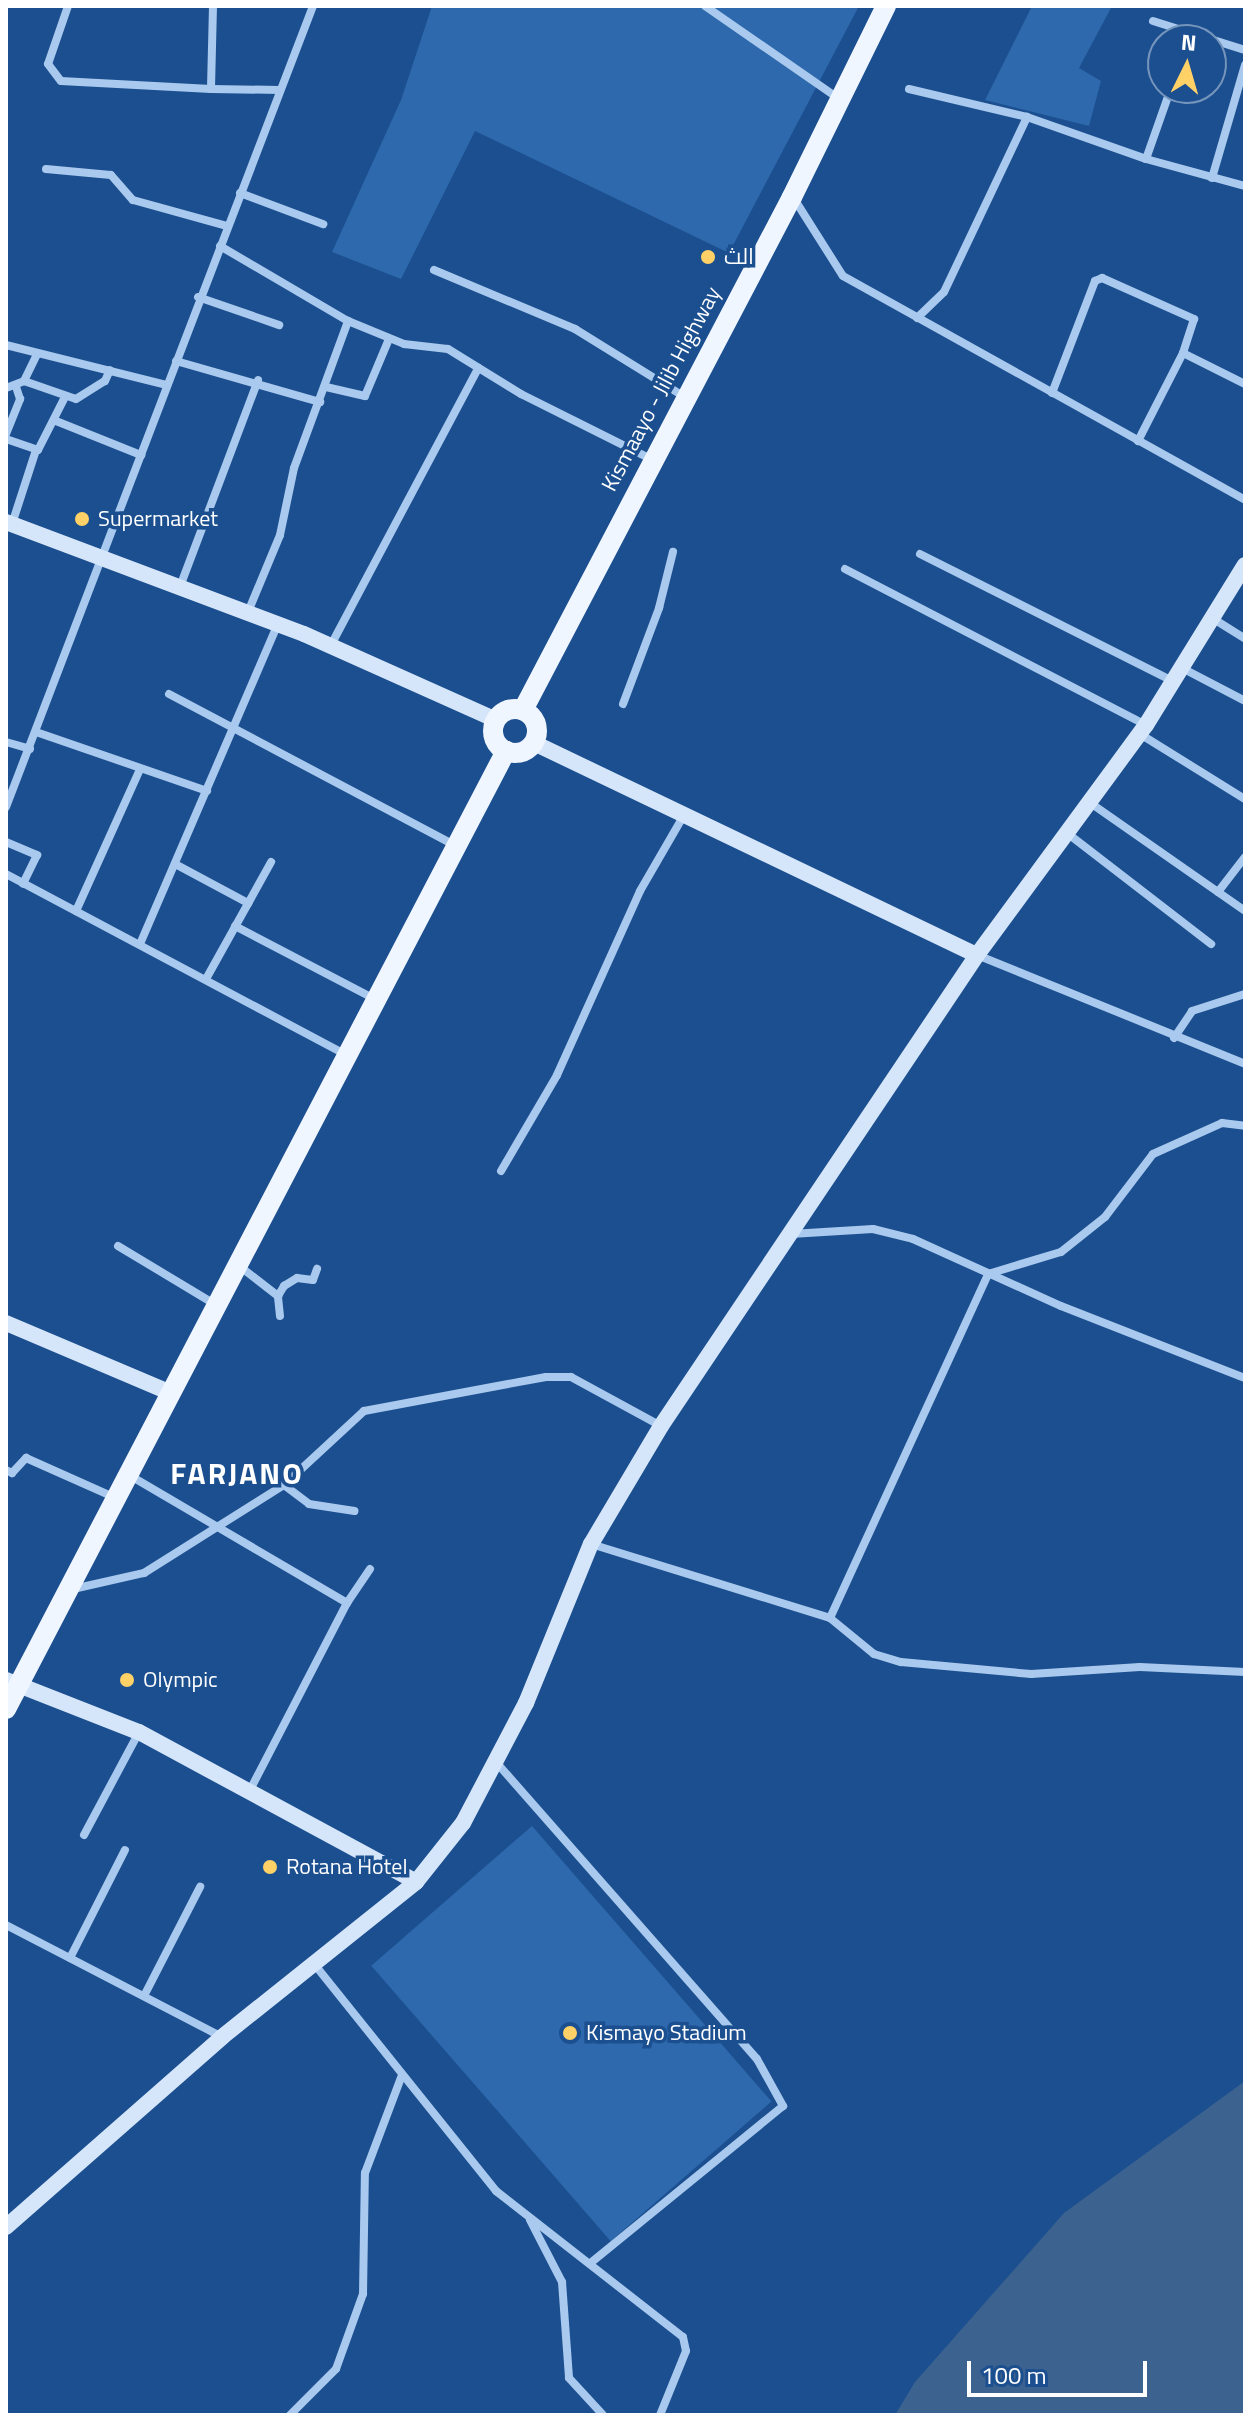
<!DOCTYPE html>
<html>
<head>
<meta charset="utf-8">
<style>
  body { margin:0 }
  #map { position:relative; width:1251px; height:2421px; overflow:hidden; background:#1b4f8f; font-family:"Titillium Web",Cairo,sans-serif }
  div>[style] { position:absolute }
  .green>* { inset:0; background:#2e69ad; transform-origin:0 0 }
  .water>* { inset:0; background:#3c6290 }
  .street>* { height:8px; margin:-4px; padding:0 4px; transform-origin:4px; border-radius:4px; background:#a9c9ee }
  .secondary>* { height:16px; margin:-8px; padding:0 8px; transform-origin:8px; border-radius:8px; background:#d6e6fa }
  .primary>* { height:20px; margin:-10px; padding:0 10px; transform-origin:10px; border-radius:10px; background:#f0f6ff }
  .primary>.ring { margin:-10px; padding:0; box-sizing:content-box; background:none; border:20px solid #f0f6ff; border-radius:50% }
  .dots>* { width:22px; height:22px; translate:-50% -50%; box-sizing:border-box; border:4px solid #1b4f8f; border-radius:50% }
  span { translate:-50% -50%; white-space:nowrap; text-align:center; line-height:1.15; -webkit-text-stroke:7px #1b4f8f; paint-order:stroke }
  .poi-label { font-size:22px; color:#fff }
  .left { translate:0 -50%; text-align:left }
  .street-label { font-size:22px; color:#fff }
  .district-label { font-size:30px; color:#fff; font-weight:700; letter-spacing:2px }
  .frame { position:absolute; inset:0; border:8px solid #fff; pointer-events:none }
  .north { position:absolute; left:1147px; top:24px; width:80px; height:80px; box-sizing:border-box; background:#1b4f8f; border:2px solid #7695bc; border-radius:50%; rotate:5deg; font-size:22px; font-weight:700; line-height:32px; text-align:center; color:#fff }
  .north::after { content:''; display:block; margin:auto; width:28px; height:36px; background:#ffd166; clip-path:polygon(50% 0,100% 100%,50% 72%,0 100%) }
  .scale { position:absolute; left:967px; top:2361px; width:180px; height:36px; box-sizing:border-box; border:4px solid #fff; border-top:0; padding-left:10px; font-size:24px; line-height:28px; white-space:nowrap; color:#fff; -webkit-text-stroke:6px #1b4f8f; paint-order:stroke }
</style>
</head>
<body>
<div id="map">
  <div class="green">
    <div style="clip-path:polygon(432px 6px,859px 6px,729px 253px,475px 131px,401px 279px,332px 252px,401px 100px)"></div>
    <div style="clip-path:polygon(1032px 6px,1112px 6px,1079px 68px,1101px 81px,1089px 126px,985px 100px)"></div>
    <div style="left:532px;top:1826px;width:365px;height:213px;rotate:49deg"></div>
  </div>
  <div class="water">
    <div style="clip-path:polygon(1245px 2081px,1245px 2415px,895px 2415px,915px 2382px,1064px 2213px)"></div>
  </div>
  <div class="street">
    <div style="left:68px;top:6px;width:61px;rotate:109deg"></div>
    <div style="left:48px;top:64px;width:21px;rotate:53deg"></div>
    <div style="left:61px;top:81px;width:150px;rotate:3.1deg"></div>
    <div style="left:213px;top:6px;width:83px;rotate:91.4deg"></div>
    <div style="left:211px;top:89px;width:68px;rotate:0.8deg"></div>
    <div style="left:705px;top:6px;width:162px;rotate:34.7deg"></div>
    <div style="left:1153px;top:21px;width:96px;rotate:17.5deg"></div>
    <div style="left:909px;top:89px;width:121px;rotate:13.3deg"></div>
    <div style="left:1027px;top:117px;width:126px;rotate:19.4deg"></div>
    <div style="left:1146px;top:159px;width:103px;rotate:15.3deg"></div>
    <div style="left:1146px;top:159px;width:75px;rotate:-70.6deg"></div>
    <div style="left:46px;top:169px;width:65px;rotate:5.3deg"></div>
    <div style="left:111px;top:175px;width:33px;rotate:49deg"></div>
    <div style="left:133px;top:200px;width:98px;rotate:15.5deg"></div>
    <div style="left:1212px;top:178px;width:118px;rotate:-73.7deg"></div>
    <div style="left:240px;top:193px;width:89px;rotate:20.5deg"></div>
    <div style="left:793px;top:197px;width:93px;rotate:57.7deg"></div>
    <div style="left:843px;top:276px;width:460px;rotate:29.1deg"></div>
    <div style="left:220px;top:246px;width:148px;rotate:30.4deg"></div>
    <div style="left:348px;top:321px;width:61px;rotate:22.3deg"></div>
    <div style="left:404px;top:344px;width:44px;rotate:6.5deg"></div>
    <div style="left:448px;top:349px;width:86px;rotate:31.7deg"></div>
    <div style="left:521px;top:394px;width:145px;rotate:26.6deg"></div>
    <div style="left:434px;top:270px;width:153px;rotate:22.7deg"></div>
    <div style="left:575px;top:329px;width:127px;rotate:31.8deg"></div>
    <div style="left:198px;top:297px;width:86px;rotate:19.1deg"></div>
    <div style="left:917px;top:318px;width:37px;rotate:-44deg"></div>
    <div style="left:944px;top:292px;width:194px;rotate:-64.6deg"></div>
    <div style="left:6px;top:345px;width:165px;rotate:14deg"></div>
    <div style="left:1183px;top:353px;width:69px;rotate:26.6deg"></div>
    <div style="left:176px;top:361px;width:150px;rotate:15.9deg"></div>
    <div style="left:24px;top:381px;width:55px;rotate:19.1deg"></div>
    <div style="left:76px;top:399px;width:34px;rotate:-32deg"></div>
    <div style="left:105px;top:381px;width:12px;rotate:-66deg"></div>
    <div style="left:326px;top:387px;width:40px;rotate:13deg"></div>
    <div style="left:365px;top:396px;width:62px;rotate:-67.2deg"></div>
    <div style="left:6px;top:388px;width:19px;rotate:-21deg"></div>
    <div style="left:24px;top:381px;width:28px;rotate:-64deg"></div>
    <div style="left:1052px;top:393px;width:120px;rotate:-69deg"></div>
    <div style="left:1095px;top:281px;width:8px;rotate:-23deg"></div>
    <div style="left:1102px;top:278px;width:101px;rotate:24deg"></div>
    <div style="left:1194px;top:319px;width:36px;rotate:108deg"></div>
    <div style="left:1183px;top:353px;width:99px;rotate:117.1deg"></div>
    <div style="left:56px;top:421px;width:92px;rotate:21.8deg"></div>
    <div style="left:6px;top:434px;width:38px;rotate:-68deg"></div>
    <div style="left:20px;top:399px;width:13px;rotate:-108deg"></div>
    <div style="left:6px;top:439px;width:34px;rotate:19deg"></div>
    <div style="left:38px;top:450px;width:59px;rotate:-63deg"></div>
    <div style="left:12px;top:524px;width:78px;rotate:-72deg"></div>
    <div style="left:920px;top:554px;width:283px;rotate:26.7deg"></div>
    <div style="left:845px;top:569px;width:339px;rotate:27.4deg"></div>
    <div style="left:181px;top:584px;width:218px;rotate:-69.3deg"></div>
    <div style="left:248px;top:612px;width:83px;rotate:-67.4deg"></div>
    <div style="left:280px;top:535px;width:68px;rotate:-78.2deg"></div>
    <div style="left:294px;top:468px;width:157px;rotate:-69.8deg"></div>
    <div style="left:1212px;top:618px;width:39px;rotate:32deg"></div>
    <div style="left:331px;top:645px;width:314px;rotate:-62deg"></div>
    <div style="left:1182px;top:668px;width:71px;rotate:27.6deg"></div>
    <div style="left:169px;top:694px;width:323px;rotate:27.9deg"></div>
    <div style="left:623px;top:704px;width:103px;rotate:-69.4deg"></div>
    <div style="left:659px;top:608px;width:58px;rotate:-76deg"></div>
    <div style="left:36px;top:732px;width:181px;rotate:19deg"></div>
    <div style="left:1140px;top:734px;width:123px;rotate:31.8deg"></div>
    <div style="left:6px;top:742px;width:25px;rotate:16deg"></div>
    <div style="left:1089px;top:802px;width:190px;rotate:34.9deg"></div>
    <div style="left:6px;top:807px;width:858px;rotate:-69.03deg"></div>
    <div style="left:1067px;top:833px;width:182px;rotate:37.6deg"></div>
    <div style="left:6px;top:842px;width:34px;rotate:23deg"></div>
    <div style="left:37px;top:855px;width:32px;rotate:116deg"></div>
    <div style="left:177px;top:865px;width:81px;rotate:28.2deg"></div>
    <div style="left:6px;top:874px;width:384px;rotate:28deg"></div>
    <div style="left:1218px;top:892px;width:44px;rotate:-52.4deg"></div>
    <div style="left:76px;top:911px;width:156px;rotate:-65.7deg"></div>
    <div style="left:235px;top:926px;width:156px;rotate:27.6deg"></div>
    <div style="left:140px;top:944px;width:348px;rotate:-66.7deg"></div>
    <div style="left:977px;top:955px;width:289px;rotate:22.1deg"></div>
    <div style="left:206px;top:979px;width:134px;rotate:-60.9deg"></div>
    <div style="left:1174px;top:1038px;width:32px;rotate:-56deg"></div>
    <div style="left:1192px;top:1011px;width:56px;rotate:-17.8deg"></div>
    <div style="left:501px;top:1171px;width:111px;rotate:-59.7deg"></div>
    <div style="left:557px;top:1075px;width:202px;rotate:-65.7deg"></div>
    <div style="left:640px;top:891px;width:88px;rotate:-59.9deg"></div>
    <div style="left:791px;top:1234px;width:82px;rotate:-3.5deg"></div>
    <div style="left:873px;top:1229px;width:41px;rotate:14deg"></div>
    <div style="left:913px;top:1239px;width:162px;rotate:24.4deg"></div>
    <div style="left:1061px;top:1306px;width:198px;rotate:21.4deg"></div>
    <div style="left:118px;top:1246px;width:114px;rotate:31deg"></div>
    <div style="left:238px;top:1265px;width:51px;rotate:37.8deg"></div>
    <div style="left:280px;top:1316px;width:20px;rotate:-96deg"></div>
    <div style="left:278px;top:1296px;width:12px;rotate:-59deg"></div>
    <div style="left:284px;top:1286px;width:15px;rotate:-32deg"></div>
    <div style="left:297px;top:1278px;width:16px;rotate:7deg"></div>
    <div style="left:313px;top:1280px;width:12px;rotate:-70deg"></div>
    <div style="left:6px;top:1470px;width:7px;rotate:27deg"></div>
    <div style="left:12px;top:1473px;width:21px;rotate:-47deg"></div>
    <div style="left:26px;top:1458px;width:98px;rotate:24deg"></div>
    <div style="left:129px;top:1475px;width:253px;rotate:30.4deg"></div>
    <div style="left:284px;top:1485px;width:31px;rotate:37deg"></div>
    <div style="left:309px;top:1504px;width:46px;rotate:8.8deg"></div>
    <div style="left:591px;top:1544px;width:250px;rotate:17.2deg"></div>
    <div style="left:830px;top:1618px;width:57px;rotate:39.3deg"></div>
    <div style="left:874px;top:1654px;width:28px;rotate:17deg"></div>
    <div style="left:901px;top:1662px;width:131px;rotate:5.3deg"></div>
    <div style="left:1031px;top:1674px;width:109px;rotate:-3.7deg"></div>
    <div style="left:1140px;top:1667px;width:105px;rotate:2.7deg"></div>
    <div style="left:73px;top:1589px;width:73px;rotate:-12.7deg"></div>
    <div style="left:144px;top:1573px;width:165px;rotate:-32.2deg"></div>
    <div style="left:284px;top:1485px;width:109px;rotate:-42.8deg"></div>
    <div style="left:364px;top:1411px;width:185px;rotate:-10.6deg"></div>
    <div style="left:546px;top:1377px;width:25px"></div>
    <div style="left:571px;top:1377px;width:102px;rotate:28.6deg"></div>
    <div style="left:830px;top:1618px;width:379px;rotate:-65.3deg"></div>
    <div style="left:988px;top:1274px;width:76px;rotate:-16.8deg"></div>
    <div style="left:1061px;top:1252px;width:56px;rotate:-38.5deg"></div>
    <div style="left:1105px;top:1217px;width:79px;rotate:-52.7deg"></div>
    <div style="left:1153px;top:1154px;width:76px;rotate:-24.2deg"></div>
    <div style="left:1222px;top:1123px;width:23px;rotate:7deg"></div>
    <div style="left:496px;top:1762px;width:395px;rotate:48.7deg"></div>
    <div style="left:757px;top:2059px;width:54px;rotate:61deg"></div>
    <div style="left:783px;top:2106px;width:247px;rotate:140.8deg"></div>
    <div style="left:249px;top:1792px;width:213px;rotate:-62.6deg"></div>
    <div style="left:347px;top:1603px;width:41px;rotate:-55.9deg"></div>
    <div style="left:84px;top:1835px;width:117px;rotate:-61.9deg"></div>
    <div style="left:6px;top:1925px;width:243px;rotate:27.4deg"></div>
    <div style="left:70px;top:1958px;width:121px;rotate:-63deg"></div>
    <div style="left:315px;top:1965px;width:290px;rotate:51.3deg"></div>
    <div style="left:496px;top:2191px;width:237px;rotate:38deg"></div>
    <div style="left:683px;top:2337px;width:14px;rotate:78deg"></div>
    <div style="left:686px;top:2351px;width:69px;rotate:112.1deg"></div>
    <div style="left:144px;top:1996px;width:123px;rotate:-62.8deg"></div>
    <div style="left:530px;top:2220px;width:70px;rotate:62.7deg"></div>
    <div style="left:562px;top:2282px;width:96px;rotate:85.8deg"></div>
    <div style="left:569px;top:2378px;width:50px;rotate:47.4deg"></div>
    <div style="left:290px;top:2415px;width:65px;rotate:-45deg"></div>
    <div style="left:336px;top:2369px;width:80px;rotate:-70.2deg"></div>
    <div style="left:363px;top:2294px;width:121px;rotate:-89.1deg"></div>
    <div style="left:365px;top:2173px;width:105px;rotate:-69.3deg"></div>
  </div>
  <div class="secondary">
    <div style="left:6px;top:522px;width:318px;rotate:20.6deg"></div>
    <div style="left:304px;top:634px;width:210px;rotate:24.1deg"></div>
    <div style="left:534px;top:743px;width:491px;rotate:25.6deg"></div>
    <div style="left:6px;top:1323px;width:179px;rotate:23deg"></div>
    <div style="left:6px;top:1680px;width:143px;rotate:21.4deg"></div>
    <div style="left:139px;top:1732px;width:315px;rotate:28.4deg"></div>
    <div style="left:6px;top:2227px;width:288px;rotate:-41.3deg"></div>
    <div style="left:222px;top:2037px;width:248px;rotate:-38.6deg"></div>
    <div style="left:416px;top:1882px;width:75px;rotate:-51.5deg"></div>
    <div style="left:463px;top:1823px;width:136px;rotate:-62.3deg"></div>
    <div style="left:526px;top:1703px;width:172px;rotate:-67.8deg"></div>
    <div style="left:591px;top:1544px;width:137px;rotate:-59.3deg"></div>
    <div style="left:661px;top:1426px;width:567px;rotate:-56.14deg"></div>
    <div style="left:977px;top:955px;width:285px;rotate:-53.7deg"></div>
    <div style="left:1146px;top:725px;width:188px;rotate:-58.3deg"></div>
  </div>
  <div class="primary">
    <div class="ring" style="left:493px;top:709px;width:24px;height:24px"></div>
    <div style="left:523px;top:710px;width:579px;rotate:-62.33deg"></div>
    <div style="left:792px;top:197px;width:213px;rotate:-63.8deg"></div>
    <div style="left:6px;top:1709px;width:1081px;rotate:-62.44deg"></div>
  </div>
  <div class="dots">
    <div style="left:708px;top:257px;background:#ffd166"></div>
    <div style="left:82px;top:519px;background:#ffd166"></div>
    <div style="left:127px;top:1680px;background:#ffd166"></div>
    <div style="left:270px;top:1867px;background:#ffd166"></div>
    <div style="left:570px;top:2033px;background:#ffd166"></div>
  </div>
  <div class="poi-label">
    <span class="left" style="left:724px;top:257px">الث</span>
    <span class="left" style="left:98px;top:519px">Supermarket</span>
    <span class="left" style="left:143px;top:1680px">Olympic</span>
    <span class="left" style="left:286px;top:1867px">Rotana Hotel</span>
    <span class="left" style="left:586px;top:2033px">Kismayo Stadium</span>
  </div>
  <div class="street-label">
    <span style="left:661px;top:389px;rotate:-62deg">Kismaayo - Jilib Highway</span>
  </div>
  <div class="district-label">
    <span style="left:237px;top:1473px">FARJANO</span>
  </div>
  <div class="frame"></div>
  <div class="north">N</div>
  <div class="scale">100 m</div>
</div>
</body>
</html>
